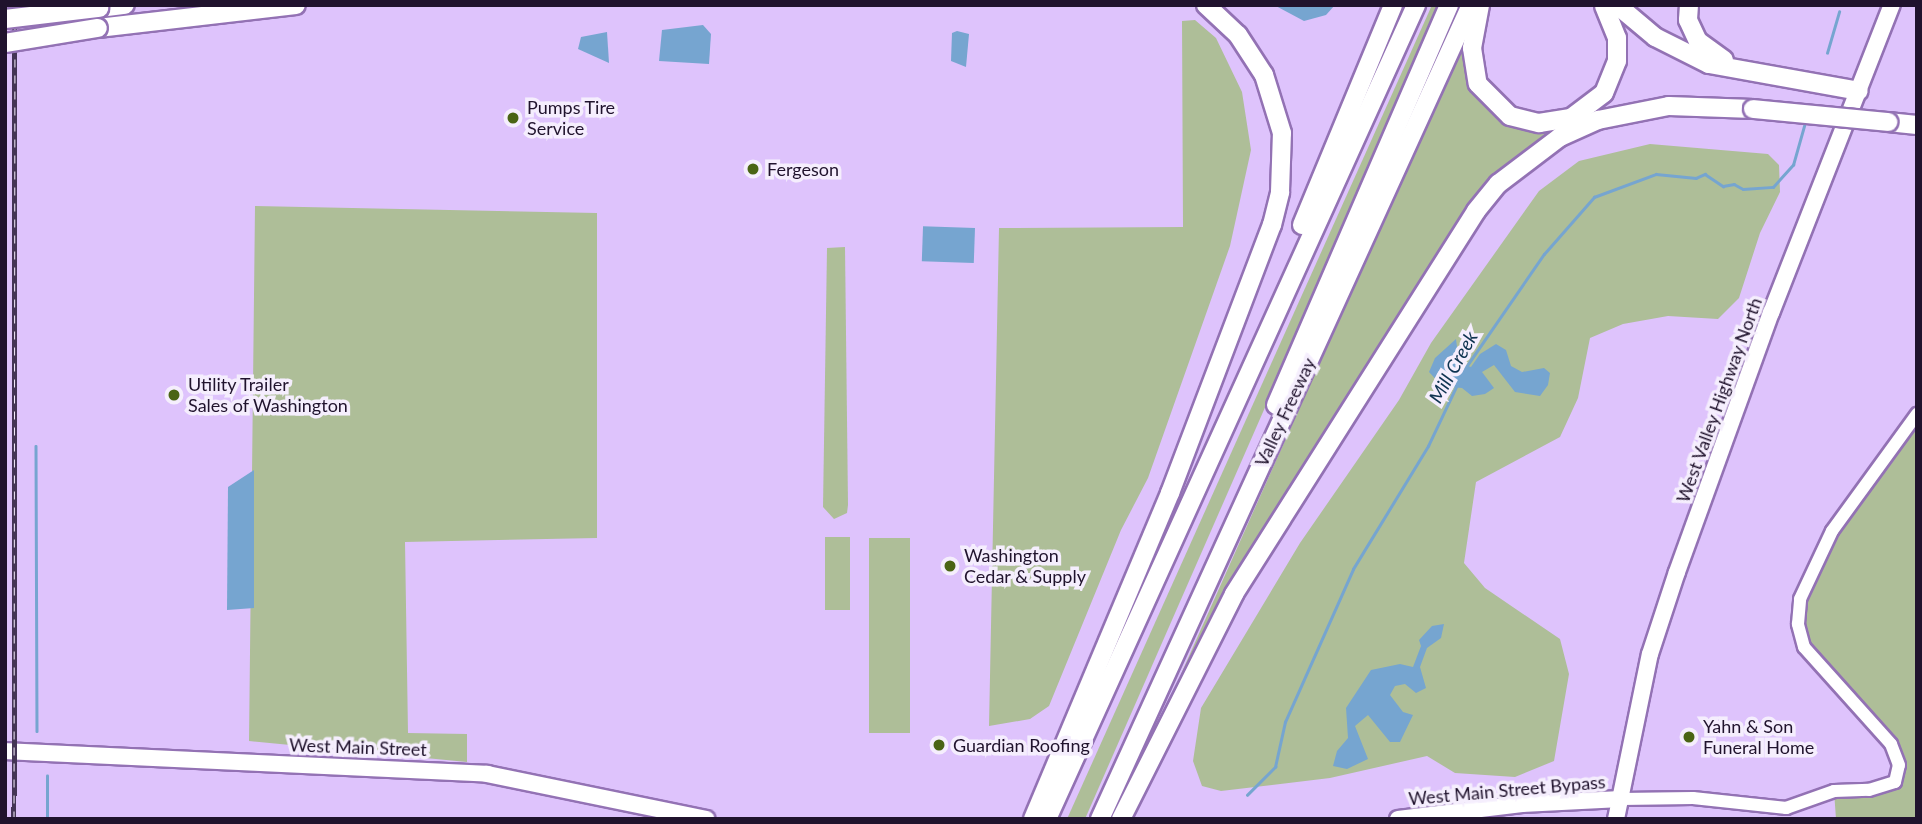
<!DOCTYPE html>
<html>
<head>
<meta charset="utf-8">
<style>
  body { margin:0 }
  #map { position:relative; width:1922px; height:824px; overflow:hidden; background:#dec3fc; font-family:Lato,sans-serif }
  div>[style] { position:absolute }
  .green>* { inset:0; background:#aebe98; transform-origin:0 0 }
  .water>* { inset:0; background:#76a5d0; transform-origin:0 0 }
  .stream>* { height:2.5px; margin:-1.25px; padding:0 1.25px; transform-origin:1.25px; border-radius:1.25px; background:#76a5d0 }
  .roads { filter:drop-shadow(2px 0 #9372b4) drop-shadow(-2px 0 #9372b4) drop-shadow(0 2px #9372b4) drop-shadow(0 -2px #9372b4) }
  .minor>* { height:12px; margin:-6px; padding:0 6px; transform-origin:6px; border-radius:6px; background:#fff }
  .major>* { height:16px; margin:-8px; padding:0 8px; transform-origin:8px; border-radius:8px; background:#fff }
  .highway>* { height:18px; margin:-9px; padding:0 9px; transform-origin:9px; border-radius:9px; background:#fff }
  .rail>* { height:5px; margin-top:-2.5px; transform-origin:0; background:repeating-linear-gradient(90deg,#f5eefd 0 8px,#443555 0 16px); box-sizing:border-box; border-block:2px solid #443555 }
  .bridges { filter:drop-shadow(2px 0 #9372b4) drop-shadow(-2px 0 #9372b4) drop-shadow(0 2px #9372b4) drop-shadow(0 -2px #9372b4) }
  .highway-bridge>* { height:18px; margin:-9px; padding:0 9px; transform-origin:9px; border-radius:9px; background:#fff }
  .dots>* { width:19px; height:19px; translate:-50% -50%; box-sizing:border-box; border:4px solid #f5eefd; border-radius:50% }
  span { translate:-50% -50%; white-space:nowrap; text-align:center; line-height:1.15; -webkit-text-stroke:7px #f5eefd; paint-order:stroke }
  .poi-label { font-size:18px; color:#20132d }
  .left { translate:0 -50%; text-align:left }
  .street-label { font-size:18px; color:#20132d }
  .water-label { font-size:19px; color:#0e3350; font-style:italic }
  .frame { position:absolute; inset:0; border:7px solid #20132d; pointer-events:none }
</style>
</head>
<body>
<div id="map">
  <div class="green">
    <div style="clip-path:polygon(1432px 5px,1441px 5px,1085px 819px,1067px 819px)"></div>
    <div style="clip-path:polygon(1195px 20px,1216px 38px,1242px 92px,1251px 150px,1230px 246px,1148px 478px,1121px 530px,1049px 706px,1030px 719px,989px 726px,999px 228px,1183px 227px,1182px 21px)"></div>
    <div style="clip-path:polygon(1462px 43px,1472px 87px,1491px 111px,1508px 121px,1567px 126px,1503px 171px,1184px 675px,1181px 674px)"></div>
    <div style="clip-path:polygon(1650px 144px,1768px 154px,1779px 165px,1780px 192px,1760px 233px,1739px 298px,1718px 319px,1668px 316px,1623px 324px,1590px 338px,1578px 398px,1560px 437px,1476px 482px,1464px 563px,1485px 588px,1560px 639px,1569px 674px,1554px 761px,1515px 777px,1455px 773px,1427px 756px,1330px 778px,1221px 791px,1202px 786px,1193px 761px,1201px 708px,1300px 543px,1399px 400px,1431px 343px,1539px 191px,1579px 161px)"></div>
    <div style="clip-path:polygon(255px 206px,597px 213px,597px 538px,405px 542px,408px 733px,467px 734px,467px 762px,249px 741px)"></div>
    <div style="clip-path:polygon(845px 247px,848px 505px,847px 513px,834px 519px,823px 507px,827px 248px)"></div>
    <div style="clip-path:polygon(1917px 414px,1917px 819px,1836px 819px,1834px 791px,1886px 787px,1897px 756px,1804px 647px,1800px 599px,1821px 552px)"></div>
    <div style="left:825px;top:537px;width:25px;height:73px"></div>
    <div style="left:869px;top:538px;width:41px;height:195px"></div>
  </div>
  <div class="water">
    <div style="clip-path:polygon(1274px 5px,1335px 5px,1326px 15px,1304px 21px)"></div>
    <div style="clip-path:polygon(703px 25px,711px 34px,709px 64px,659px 61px,662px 30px)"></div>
    <div style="clip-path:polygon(957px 31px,969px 34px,966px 67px,951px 61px,952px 33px)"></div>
    <div style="clip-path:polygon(607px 32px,609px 63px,578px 49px,581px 37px)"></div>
    <div style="left:975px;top:228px;width:35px;height:52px;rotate:92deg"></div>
    <div style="clip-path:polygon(1456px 339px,1459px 363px,1471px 367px,1480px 354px,1496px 344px,1506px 350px,1511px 366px,1522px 372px,1544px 368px,1550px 373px,1548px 385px,1540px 396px,1515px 392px,1494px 365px,1482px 372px,1494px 388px,1485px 394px,1472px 396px,1462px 388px,1442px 386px,1429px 372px,1435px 358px)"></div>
    <div style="clip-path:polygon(254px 470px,254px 608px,227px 610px,228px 487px)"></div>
    <div style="clip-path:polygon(1444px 624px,1441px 638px,1427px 648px,1420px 667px,1426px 688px,1416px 693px,1405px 684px,1395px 686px,1390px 695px,1403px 712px,1413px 715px,1400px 742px,1390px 742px,1368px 715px,1355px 726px,1368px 759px,1347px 769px,1333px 766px,1337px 751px,1348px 738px,1346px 708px,1371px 670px,1400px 664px,1413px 667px,1421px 646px,1419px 640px,1432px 626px)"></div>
  </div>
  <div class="stream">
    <div style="left:1827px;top:53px;width:43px;rotate:-73.7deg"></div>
    <div style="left:1466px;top:367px;width:137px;rotate:-55.4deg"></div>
    <div style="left:1544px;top:254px;width:76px;rotate:-48.7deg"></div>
    <div style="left:1594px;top:197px;width:66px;rotate:-20.4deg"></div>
    <div style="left:1656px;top:174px;width:40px;rotate:5.7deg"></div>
    <div style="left:1696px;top:178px;width:10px;rotate:-24deg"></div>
    <div style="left:1705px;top:174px;width:22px;rotate:34deg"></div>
    <div style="left:1723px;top:186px;width:11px;rotate:-10deg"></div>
    <div style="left:1734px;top:184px;width:10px;rotate:29deg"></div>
    <div style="left:1743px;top:189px;width:30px;rotate:-4deg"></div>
    <div style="left:1773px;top:187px;width:30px;rotate:-48deg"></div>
    <div style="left:1793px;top:165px;width:41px;rotate:-74.2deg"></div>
    <div style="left:36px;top:446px;width:285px;rotate:89.8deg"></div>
    <div style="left:1247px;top:795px;width:40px;rotate:-45deg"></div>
    <div style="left:1275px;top:767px;width:46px;rotate:-77.5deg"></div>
    <div style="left:1285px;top:722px;width:167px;rotate:-66deg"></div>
    <div style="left:1353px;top:569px;width:144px;rotate:-58.6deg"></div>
    <div style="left:1428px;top:446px;width:68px;rotate:-64.6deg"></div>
    <div style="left:47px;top:819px;width:43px;rotate:-90deg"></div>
  </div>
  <div class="roads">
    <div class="minor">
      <div style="left:1621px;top:799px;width:72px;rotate:-0.8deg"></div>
      <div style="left:1693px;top:798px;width:94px;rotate:6.1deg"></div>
      <div style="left:1786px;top:808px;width:51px;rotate:-19.5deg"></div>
      <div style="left:1834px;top:791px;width:35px;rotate:-2deg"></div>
      <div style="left:1869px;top:790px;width:27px;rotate:-17deg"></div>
      <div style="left:1895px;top:782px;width:17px;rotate:-77deg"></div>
      <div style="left:1899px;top:765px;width:22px;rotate:-111deg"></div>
      <div style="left:1891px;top:744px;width:130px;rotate:-131.9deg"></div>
      <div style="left:1804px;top:647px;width:24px;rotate:-105deg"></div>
      <div style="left:1798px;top:624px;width:25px;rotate:-85deg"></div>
      <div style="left:1800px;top:599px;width:75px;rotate:-64.8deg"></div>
      <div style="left:1832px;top:531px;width:145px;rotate:-54deg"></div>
    </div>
    <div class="major">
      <div style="left:5px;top:751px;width:483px;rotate:2.7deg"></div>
      <div style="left:487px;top:774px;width:224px;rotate:11.6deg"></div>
      <div style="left:1398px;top:819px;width:125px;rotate:-6.9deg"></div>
      <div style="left:1522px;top:804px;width:99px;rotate:-2.9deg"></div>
      <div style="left:1616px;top:819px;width:168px;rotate:-78.4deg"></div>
      <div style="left:1650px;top:654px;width:86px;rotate:-71.8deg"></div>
      <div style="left:1677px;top:572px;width:276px;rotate:-70.1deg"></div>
      <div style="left:1771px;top:313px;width:331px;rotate:-68.6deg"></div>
    </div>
    <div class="highway">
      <div style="left:1480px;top:5px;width:44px;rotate:100.5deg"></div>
      <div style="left:1472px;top:48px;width:36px;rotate:81deg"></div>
      <div style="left:1478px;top:84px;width:45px;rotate:45deg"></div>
      <div style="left:1510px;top:116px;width:30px;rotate:14deg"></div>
      <div style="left:1539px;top:123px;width:32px;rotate:-9deg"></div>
      <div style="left:1571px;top:118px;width:41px;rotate:-37.1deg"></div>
      <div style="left:1604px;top:93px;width:35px;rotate:-68deg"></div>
      <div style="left:1617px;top:61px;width:23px;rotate:-90deg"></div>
      <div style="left:1617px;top:38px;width:35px;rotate:-112deg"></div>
      <div style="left:1617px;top:5px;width:50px;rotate:40.1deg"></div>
      <div style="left:1655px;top:37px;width:60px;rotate:26.6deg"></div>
      <div style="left:1709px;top:64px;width:152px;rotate:10.2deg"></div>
      <div style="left:1689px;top:5px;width:15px;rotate:94deg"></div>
      <div style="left:1688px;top:20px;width:23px;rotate:65deg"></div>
      <div style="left:1698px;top:41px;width:32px;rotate:36deg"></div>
      <div style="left:99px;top:8px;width:26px;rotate:-7deg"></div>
      <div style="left:98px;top:28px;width:199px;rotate:-6.6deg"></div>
      <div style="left:1888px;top:122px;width:29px;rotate:6deg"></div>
      <div style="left:1302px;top:225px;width:238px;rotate:-67.5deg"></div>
      <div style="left:1276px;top:405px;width:436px;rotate:-66.6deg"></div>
      <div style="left:1033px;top:819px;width:354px;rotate:-67.2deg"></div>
      <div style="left:1170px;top:493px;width:287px;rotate:-69.2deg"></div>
      <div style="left:1272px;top:225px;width:34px;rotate:-76deg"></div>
      <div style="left:1280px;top:192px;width:59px;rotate:-88.1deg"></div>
      <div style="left:1282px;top:133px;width:61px;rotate:-107.2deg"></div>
      <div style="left:1264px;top:75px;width:48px;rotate:-123deg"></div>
      <div style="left:1238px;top:35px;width:44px;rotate:-136.8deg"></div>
      <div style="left:1047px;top:819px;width:894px;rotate:-65.61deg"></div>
      <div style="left:1100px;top:819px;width:895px;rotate:-65.5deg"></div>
      <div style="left:1121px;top:819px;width:252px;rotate:-63.3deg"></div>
      <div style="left:1234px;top:594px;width:453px;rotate:-57.7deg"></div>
      <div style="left:1476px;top:211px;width:35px;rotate:-51deg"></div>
      <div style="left:1498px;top:184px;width:78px;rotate:-37.2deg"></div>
      <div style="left:1560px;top:137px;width:42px;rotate:-24.1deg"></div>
      <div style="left:1598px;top:120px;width:72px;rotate:-11.2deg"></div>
      <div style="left:1669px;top:106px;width:84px;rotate:2deg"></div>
    </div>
  </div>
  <div class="rail">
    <div style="left:14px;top:819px;width:814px;rotate:-89.93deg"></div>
  </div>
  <div class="bridges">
    <div class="highway-bridge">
      <div style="left:5px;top:19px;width:95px;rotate:-6.7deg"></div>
      <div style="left:5px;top:43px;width:94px;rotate:-9.2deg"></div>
      <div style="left:1753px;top:109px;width:136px;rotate:5.5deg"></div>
    </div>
  </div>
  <div class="dots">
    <div style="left:513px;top:118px;background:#4a6414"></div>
    <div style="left:753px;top:169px;background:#4a6414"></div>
    <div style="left:174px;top:395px;background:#4a6414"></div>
    <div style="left:950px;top:566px;background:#4a6414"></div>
    <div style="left:1689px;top:737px;background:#4a6414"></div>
    <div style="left:939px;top:745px;background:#4a6414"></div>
  </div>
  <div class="poi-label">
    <span class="left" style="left:527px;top:118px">Pumps Tire<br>Service</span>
    <span class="left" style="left:767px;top:169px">Fergeson</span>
    <span class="left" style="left:188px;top:395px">Utility Trailer<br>Sales of Washington</span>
    <span class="left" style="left:964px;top:566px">Washington<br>Cedar &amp; Supply</span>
    <span class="left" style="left:1703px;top:737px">Yahn &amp; Son<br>Funeral Home</span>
    <span class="left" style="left:953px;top:745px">Guardian Roofing</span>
  </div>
  <div class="street-label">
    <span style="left:1719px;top:400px;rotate:-70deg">West Valley Highway North</span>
    <span style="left:1285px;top:412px;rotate:-65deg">Valley Freeway</span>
    <span style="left:358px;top:747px;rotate:2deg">West Main Street</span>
    <span style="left:1507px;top:790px;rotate:-5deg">West Main Street Bypass</span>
  </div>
  <div class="water-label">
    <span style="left:1453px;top:367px;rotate:-61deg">Mill Creek</span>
  </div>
  <div class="frame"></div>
</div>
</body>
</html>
